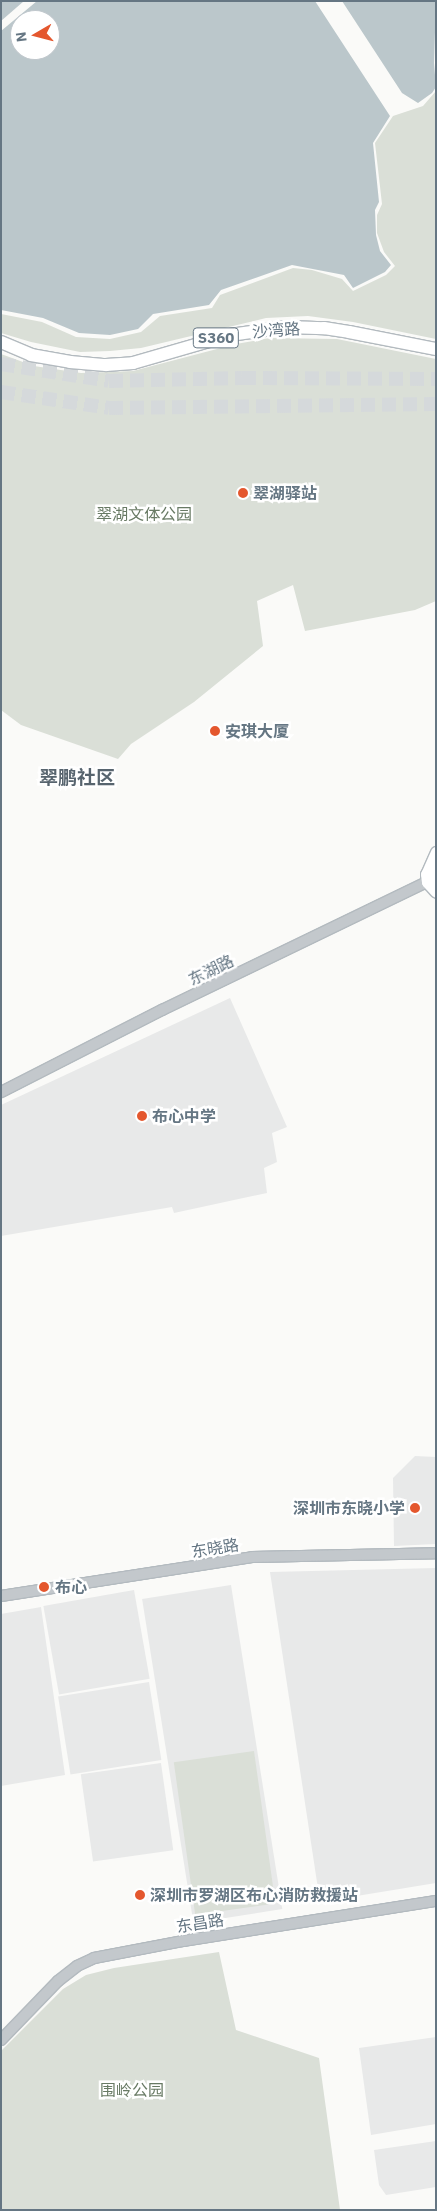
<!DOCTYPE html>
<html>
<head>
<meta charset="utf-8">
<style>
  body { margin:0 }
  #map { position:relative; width:437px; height:2211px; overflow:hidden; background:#fafaf8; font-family:"IBM Plex Sans","Noto Sans SC",sans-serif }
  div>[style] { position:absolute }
  .built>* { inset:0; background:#e8e9e9; transform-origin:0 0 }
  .green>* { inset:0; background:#dadfd7; transform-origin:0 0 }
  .water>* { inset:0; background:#bbc7cb }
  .trunk-tunnel>* { height:14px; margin-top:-7px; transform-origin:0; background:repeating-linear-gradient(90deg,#d5d9db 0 14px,transparent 0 21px) }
  .roads { filter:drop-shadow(1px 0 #b3babf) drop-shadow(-1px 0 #b3babf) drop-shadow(0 1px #b3babf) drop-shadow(0 -1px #b3babf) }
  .tertiary>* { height:10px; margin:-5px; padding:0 5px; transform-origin:5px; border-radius:5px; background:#c3c8cc }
  .secondary>* { height:11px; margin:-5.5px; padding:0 5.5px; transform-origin:5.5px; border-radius:5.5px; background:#fff }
  .primary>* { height:12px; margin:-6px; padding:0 6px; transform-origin:6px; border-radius:6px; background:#fff }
  .dots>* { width:14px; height:14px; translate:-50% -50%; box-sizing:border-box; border:2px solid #fff; border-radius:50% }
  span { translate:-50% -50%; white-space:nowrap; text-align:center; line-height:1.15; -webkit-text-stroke:5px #fff; paint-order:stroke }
  .shield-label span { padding:1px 4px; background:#fff; border:1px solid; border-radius:4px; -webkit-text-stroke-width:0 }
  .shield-label { font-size:15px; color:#657683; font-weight:700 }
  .street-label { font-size:16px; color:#657683 }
  .poi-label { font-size:16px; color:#657683; font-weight:700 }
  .left { translate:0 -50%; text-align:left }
  .right { translate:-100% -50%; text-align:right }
  .park-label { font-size:16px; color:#687a64 }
  .quarter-label { font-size:19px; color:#57646e; font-weight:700 }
  .frame { position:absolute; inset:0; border:2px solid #657683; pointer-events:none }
  .north { position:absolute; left:10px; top:10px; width:50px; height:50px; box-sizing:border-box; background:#fff; border:1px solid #c1c8cd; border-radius:50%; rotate:262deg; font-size:14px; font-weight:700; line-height:20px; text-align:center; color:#657683 }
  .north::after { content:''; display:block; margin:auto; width:18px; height:22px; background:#e4572e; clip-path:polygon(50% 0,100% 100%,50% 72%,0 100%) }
</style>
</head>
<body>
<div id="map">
  <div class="built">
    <div style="clip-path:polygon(230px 998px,287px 1127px,272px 1133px,277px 1162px,264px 1168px,267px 1193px,174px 1213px,172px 1207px,1px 1236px,1px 1105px)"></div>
    <div style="clip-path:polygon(415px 1456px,436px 1457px,436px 1544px,394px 1546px,393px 1478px)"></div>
    <div style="clip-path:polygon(436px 1568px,436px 1883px,320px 1902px,270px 1572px)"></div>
    <div style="left:231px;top:1585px;width:328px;height:90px;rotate:81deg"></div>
    <div style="left:134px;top:1590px;width:90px;height:92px;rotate:80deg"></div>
    <div style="clip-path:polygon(41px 1607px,65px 1775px,1px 1786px,1px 1614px)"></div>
    <div style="left:149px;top:1682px;width:79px;height:92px;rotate:81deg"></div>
    <div style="left:161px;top:1763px;width:88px;height:81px;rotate:82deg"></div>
    <div style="clip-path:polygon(436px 2037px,436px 2124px,371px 2135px,359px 2048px)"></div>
    <div style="clip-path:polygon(436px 2141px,436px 2187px,386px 2195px,379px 2185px,374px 2150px)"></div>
  </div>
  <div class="green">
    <div style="clip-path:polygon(436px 91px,436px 339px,353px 322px,308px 316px,266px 318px,141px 348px,110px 351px,80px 352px,31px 342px,1px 333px,1px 314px,42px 322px,76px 337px,110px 339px,141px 332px,160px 316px,212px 308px,220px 295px,293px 268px,312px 270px,342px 279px,353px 291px,386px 275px,395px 266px,384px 252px,377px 233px,377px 215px,382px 204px,375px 143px,393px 116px,423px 106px)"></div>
    <div style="clip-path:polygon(270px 338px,337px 339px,436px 359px,436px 601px,415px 610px,305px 631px,293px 585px,257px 601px,263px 646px,194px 702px,131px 744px,118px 759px,21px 725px,1px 710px,1px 354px,34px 366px,81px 373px,133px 371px,236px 344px)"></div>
    <div style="left:254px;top:1751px;width:154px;height:81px;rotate:82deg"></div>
    <div style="clip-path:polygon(219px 1952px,236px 2030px,319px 2058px,340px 2210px,1px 2210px,2px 2050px,63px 1989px,86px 1975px,114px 1968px)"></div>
  </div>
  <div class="water">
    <div style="clip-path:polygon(1px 1px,24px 1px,1px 21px)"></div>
    <div style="clip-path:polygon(evenodd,37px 1px,315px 1px,390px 116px,373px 143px,379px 202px,375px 210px,376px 235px,380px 251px,391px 265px,385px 272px,353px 288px,344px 275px,292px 265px,221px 290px,209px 305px,153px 314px,138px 329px,110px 335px,79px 333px,43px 318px,1px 310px,1px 31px,37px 1px,20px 20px,50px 20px,50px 50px,20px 50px,20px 20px)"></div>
    <div style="clip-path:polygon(342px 1px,436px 1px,434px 63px,436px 87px,432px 93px,418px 103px,402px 93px)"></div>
  </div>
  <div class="trunk-tunnel">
    <div style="left:1px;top:364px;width:109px;rotate:8.9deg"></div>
    <div style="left:109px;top:381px;width:133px;rotate:-1.3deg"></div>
    <div style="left:242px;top:378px;width:194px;rotate:0.3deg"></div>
    <div style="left:1px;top:392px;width:109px;rotate:8.4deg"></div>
    <div style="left:109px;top:408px;width:327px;rotate:-0.7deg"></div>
  </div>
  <div class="roads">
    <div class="tertiary">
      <div style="left:1px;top:1092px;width:181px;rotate:-27deg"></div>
      <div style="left:162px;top:1010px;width:301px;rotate:-25.8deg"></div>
      <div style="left:1px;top:1596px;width:254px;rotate:-8.8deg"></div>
      <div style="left:252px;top:1557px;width:184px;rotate:-1.2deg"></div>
      <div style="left:1px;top:2040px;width:82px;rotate:-46deg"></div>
      <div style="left:58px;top:1981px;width:24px;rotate:-38deg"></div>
      <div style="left:77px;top:1966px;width:19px;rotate:-25deg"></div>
      <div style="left:94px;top:1958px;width:91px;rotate:-10.8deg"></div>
      <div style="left:183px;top:1941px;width:256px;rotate:-9deg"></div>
    </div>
    <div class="secondary">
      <div style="left:436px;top:852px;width:24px;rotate:114deg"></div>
      <div style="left:426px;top:874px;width:8px;rotate:83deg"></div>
      <div style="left:427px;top:882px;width:13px;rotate:48deg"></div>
      <div style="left:436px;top:872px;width:6px;rotate:90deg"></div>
    </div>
    <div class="primary">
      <div style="left:1px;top:342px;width:33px;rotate:23deg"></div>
      <div style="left:31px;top:355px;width:40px;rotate:10deg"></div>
      <div style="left:70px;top:362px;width:36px;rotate:5deg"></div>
      <div style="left:106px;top:365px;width:27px;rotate:-4deg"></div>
      <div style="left:133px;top:363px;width:101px;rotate:-16.1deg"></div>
      <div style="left:230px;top:335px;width:58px;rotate:-8deg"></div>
      <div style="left:287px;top:327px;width:37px;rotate:2deg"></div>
      <div style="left:324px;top:328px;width:25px;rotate:9deg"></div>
      <div style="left:349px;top:332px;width:89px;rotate:11.1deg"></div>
    </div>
  </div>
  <div class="dots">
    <div style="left:243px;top:493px;background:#e4572e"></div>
    <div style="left:215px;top:731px;background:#e4572e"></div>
    <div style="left:142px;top:1116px;background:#e4572e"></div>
    <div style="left:415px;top:1508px;background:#e4572e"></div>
    <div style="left:44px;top:1587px;background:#e4572e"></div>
    <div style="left:140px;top:1895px;background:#e4572e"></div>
  </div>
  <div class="shield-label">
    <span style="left:216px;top:338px">S360</span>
  </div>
  <div class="street-label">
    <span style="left:276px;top:330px;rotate:-4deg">沙湾路</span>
    <span style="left:211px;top:970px;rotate:-26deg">东湖路</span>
    <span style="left:215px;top:1548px;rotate:-9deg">东晓路</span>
    <span style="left:200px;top:1923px;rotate:-9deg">东昌路</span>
  </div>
  <div class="poi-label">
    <span class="left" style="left:253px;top:493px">翠湖驿站</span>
    <span class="left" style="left:225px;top:731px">安琪大厦</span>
    <span class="left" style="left:152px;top:1116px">布心中学</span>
    <span class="right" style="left:405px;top:1508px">深圳市东晓小学</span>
    <span class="left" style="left:55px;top:1587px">布心</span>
    <span class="left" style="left:150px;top:1895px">深圳市罗湖区布心消防救援站</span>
  </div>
  <div class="park-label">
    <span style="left:144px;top:514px">翠湖文体公园</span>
    <span style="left:132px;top:2090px">围岭公园</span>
  </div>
  <div class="quarter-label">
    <span style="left:77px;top:778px">翠鹏社区</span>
  </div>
  <div class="frame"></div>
  <div class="north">N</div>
</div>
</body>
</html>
